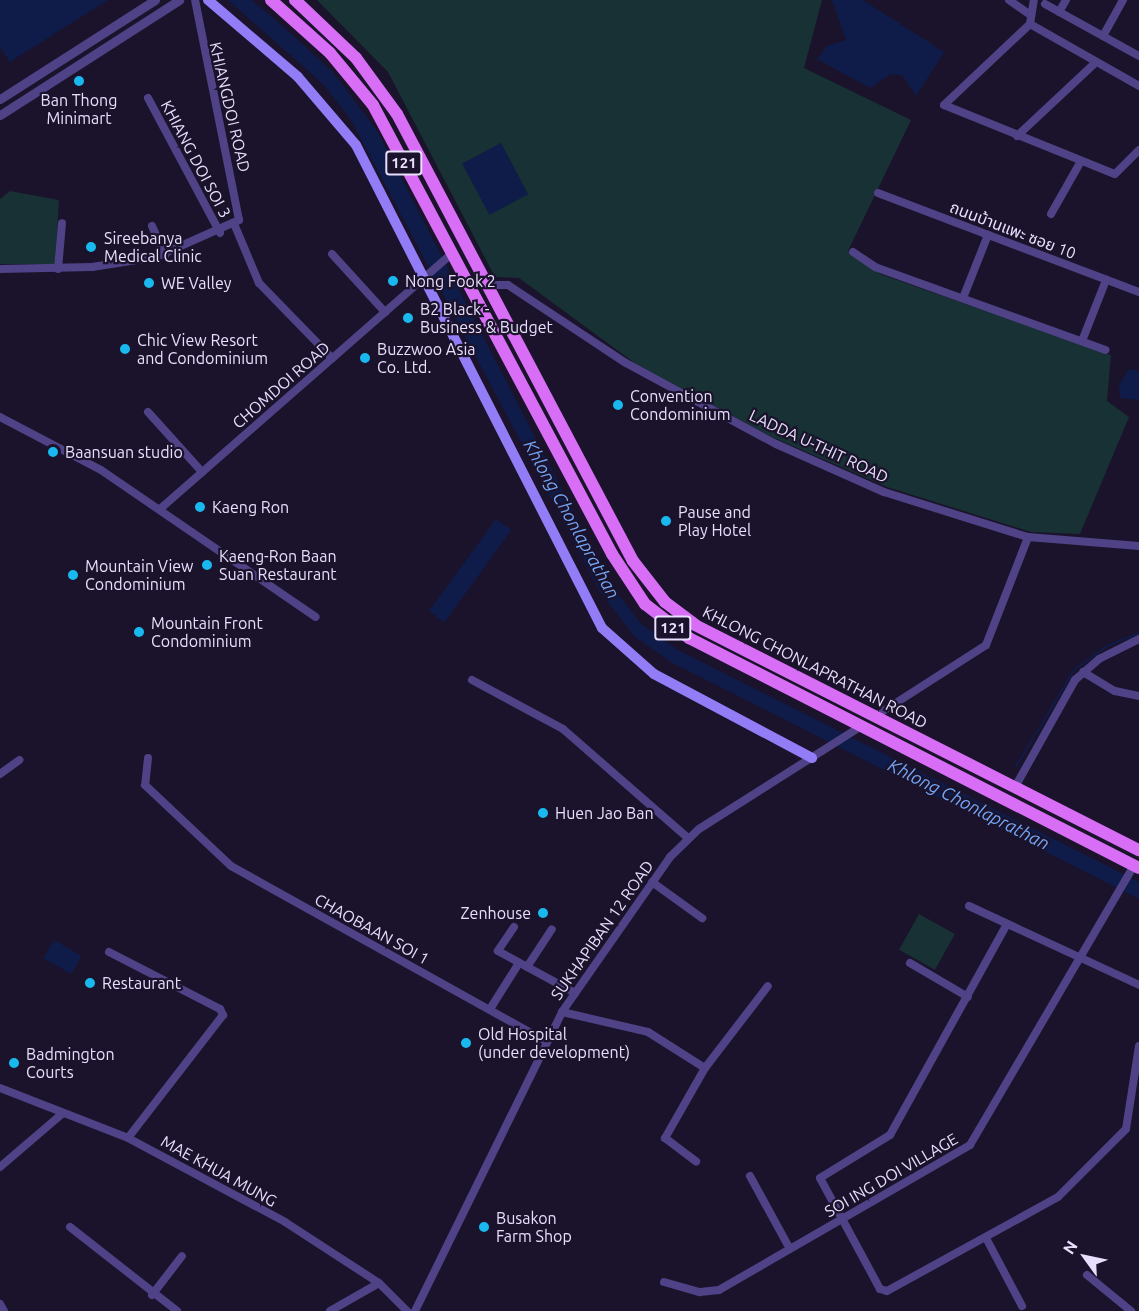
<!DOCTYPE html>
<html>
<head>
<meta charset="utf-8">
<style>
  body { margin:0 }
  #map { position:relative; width:1139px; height:1311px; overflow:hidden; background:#1b132b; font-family:Ubuntu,"Noto Sans Thai",sans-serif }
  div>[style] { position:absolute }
  .green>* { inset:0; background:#173134; transform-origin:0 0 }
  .water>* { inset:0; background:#0f1b48; transform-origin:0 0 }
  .stream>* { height:2px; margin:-1px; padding:0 1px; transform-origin:1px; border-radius:1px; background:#0f1b48 }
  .minor>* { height:8px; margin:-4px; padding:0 4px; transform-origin:4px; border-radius:4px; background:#4f4286 }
  .tertiary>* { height:9px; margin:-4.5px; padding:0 4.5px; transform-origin:4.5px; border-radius:4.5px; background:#4f4286 }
  .secondary>* { height:10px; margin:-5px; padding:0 5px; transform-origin:5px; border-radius:5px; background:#927df6 }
  .primary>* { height:12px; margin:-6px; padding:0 6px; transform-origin:6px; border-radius:6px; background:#d76ef5 }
  .dots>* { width:16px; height:16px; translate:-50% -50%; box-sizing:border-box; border:3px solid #1b132b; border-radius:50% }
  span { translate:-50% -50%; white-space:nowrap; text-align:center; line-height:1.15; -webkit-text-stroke:4.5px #1b132b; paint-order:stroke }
  .shield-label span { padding:2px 4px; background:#1b132b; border:2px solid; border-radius:4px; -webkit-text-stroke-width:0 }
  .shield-label { font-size:15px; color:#e7dffd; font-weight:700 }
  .poi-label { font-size:16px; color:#e7dffd }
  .left { translate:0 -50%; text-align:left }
  .right { translate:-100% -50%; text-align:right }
  .street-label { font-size:16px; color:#e7dffd }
  .water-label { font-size:18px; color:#74a6f6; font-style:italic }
  .north { position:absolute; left:1055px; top:1227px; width:60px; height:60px; -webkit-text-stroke:4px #1b132b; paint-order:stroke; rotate:303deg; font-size:16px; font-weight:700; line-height:24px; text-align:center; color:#e7dffd }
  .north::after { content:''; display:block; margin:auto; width:21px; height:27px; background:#e7dffd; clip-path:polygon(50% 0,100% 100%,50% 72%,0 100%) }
</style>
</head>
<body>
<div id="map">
  <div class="green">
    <div style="clip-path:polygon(317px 0,822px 0,804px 68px,911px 120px,848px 251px,880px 274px,1111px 355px,1107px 401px,1129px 417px,1080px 534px,1031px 532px,887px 487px,772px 437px,636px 364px,519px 278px,495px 277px,388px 72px)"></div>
    <div style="clip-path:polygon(10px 191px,59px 200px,55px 264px,0 264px,0 199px)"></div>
    <div style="left:919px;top:914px;width:41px;height:41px;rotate:29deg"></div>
  </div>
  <div class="water">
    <div style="clip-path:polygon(0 0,108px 0,10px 62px,0 48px)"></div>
    <div style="clip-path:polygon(228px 0,252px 0,277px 21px,333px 72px,377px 131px,612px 586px,640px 623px,678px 650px,1139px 882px,1139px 899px,671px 662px,635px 637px,600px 592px,351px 120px,323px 84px)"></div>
    <div style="clip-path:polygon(832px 0,863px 0,944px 52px,916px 96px,902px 75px,891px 74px,870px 88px,817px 59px,827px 46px,846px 40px)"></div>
    <div style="left:501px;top:143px;width:58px;height:44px;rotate:62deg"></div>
    <div style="clip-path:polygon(1129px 369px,1139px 371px,1139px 400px,1120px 398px,1119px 385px)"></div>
    <div style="left:496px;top:519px;width:19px;height:114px;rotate:36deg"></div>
    <div style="left:54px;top:940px;width:32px;height:21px;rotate:30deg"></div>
  </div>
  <div class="stream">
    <div style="left:1016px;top:767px;width:113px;rotate:-59.1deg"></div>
    <div style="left:1074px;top:670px;width:41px;rotate:-36deg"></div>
    <div style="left:1107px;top:646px;width:35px;rotate:-22deg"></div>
  </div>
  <div class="minor">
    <div style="left:1009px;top:0;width:24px;rotate:35deg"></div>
    <div style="left:1045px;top:4px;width:107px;rotate:29deg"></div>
    <div style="left:1059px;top:12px;width:14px;rotate:-60deg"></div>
    <div style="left:1030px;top:24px;width:118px;rotate:136.7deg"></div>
    <div style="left:944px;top:105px;width:184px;rotate:22deg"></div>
    <div style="left:1115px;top:174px;width:34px;rotate:-45deg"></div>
    <div style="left:1030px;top:24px;width:125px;rotate:29.6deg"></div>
    <div style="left:1030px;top:24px;width:24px;rotate:-81deg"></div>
    <div style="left:1103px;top:36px;width:41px;rotate:-60.9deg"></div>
    <div style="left:148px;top:98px;width:153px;rotate:61.9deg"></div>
    <div style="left:1017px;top:136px;width:108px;rotate:-43.1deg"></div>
    <div style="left:878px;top:193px;width:279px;rotate:20.8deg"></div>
    <div style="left:1051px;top:214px;width:61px;rotate:-60.5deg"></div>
    <div style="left:152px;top:226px;width:32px;rotate:66deg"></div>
    <div style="left:235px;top:226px;width:62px;rotate:67.2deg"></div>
    <div style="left:259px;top:283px;width:105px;rotate:45.8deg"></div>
    <div style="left:853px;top:252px;width:27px;rotate:34deg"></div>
    <div style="left:875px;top:267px;width:245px;rotate:19.8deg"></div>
    <div style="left:332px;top:254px;width:79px;rotate:47.6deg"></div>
    <div style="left:0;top:269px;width:92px;rotate:-1.2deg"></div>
    <div style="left:92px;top:267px;width:65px;rotate:-8.9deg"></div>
    <div style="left:156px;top:257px;width:91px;rotate:-24deg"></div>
    <div style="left:239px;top:220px;width:224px;rotate:-101.3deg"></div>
    <div style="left:58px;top:269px;width:46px;rotate:-85deg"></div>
    <div style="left:488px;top:285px;width:20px"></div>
    <div style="left:508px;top:285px;width:141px;rotate:33.5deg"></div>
    <div style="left:626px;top:363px;width:170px;rotate:28.4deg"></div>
    <div style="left:776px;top:444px;width:118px;rotate:24deg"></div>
    <div style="left:884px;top:492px;width:151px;rotate:17.4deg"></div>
    <div style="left:1028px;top:537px;width:111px;rotate:4.6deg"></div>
    <div style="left:963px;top:298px;width:68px;rotate:-68.4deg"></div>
    <div style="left:1082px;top:341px;width:66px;rotate:-68.5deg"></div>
    <div style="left:148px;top:412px;width:81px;rotate:48deg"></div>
    <div style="left:0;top:417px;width:114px;rotate:27.7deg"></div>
    <div style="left:101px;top:470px;width:260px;rotate:34.4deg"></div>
    <div style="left:160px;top:509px;width:388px;rotate:-41.2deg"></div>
    <div style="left:1083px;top:672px;width:37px;rotate:31deg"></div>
    <div style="left:1115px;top:691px;width:25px;rotate:12deg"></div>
    <div style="left:472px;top:680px;width:103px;rotate:28.3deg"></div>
    <div style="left:563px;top:729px;width:166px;rotate:41.1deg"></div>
    <div style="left:874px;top:717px;width:133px;rotate:-32.7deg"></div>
    <div style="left:986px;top:645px;width:116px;rotate:-68.7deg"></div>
    <div style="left:148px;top:758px;width:27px;rotate:96deg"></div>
    <div style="left:145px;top:785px;width:118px;rotate:43.3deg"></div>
    <div style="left:231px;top:866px;width:360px;rotate:29.1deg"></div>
    <div style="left:0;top:774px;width:24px;rotate:-36deg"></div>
    <div style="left:1015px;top:787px;width:123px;rotate:-60.7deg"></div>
    <div style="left:1075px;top:680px;width:32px;rotate:-41deg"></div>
    <div style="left:1099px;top:659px;width:45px;rotate:-26.6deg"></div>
    <div style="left:652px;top:882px;width:62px;rotate:35.8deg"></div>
    <div style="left:969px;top:906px;width:187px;rotate:24.9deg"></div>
    <div style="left:1007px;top:924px;width:241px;rotate:119deg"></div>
    <div style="left:890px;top:1135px;width:82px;rotate:148.4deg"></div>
    <div style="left:820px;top:1178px;width:126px;rotate:61.6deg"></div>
    <div style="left:880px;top:1289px;width:7px;rotate:16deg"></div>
    <div style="left:887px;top:1291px;width:195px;rotate:-28.8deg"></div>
    <div style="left:1058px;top:1197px;width:96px;rotate:-45deg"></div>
    <div style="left:1126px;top:1129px;width:84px;rotate:-81.1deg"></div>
    <div style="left:514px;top:927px;width:29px;rotate:124deg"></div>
    <div style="left:498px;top:951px;width:88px;rotate:28.6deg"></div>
    <div style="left:109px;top:952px;width:125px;rotate:27.2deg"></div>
    <div style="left:220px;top:1009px;width:7px;rotate:63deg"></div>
    <div style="left:223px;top:1015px;width:155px;rotate:127.7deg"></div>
    <div style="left:910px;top:963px;width:67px;rotate:30.4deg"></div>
    <div style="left:527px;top:967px;width:45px;rotate:-56.7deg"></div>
    <div style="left:490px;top:1009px;width:54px;rotate:-57.8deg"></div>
    <div style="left:562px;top:1012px;width:88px;rotate:13.1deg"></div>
    <div style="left:648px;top:1032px;width:67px;rotate:32.3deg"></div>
    <div style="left:705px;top:1068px;width:81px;rotate:119.7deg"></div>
    <div style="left:665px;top:1138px;width:39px;rotate:37deg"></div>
    <div style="left:705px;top:1068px;width:103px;rotate:-52.5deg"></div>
    <div style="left:0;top:1088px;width:137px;rotate:21.3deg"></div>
    <div style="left:128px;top:1138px;width:178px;rotate:28.1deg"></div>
    <div style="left:285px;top:1222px;width:112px;rotate:33deg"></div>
    <div style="left:379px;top:1283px;width:40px;rotate:45deg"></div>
    <div style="left:0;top:1167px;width:83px;rotate:-40.6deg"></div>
    <div style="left:750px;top:1176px;width:83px;rotate:61.3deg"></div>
    <div style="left:70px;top:1227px;width:136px;rotate:38.1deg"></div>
    <div style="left:986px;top:1238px;width:77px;rotate:62.1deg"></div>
    <div style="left:1087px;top:1275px;width:57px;rotate:39.3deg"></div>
    <div style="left:664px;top:1282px;width:37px;rotate:16deg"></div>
    <div style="left:700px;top:1292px;width:19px;rotate:-6deg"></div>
    <div style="left:719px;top:1290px;width:290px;rotate:-30deg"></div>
    <div style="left:970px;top:1145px;width:324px;rotate:-59.6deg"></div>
    <div style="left:152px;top:1295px;width:49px;rotate:-52.4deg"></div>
    <div style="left:0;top:1304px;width:8px;rotate:60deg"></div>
    <div style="left:330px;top:1311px;width:56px;rotate:-29.7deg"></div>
    <div style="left:415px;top:1311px;width:333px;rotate:-63.8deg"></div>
    <div style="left:562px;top:1012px;width:189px;rotate:-55.1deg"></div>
    <div style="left:670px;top:857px;width:40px;rotate:-44deg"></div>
    <div style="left:699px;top:829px;width:188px;rotate:-32.4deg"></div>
  </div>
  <div class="tertiary">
    <div style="left:0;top:99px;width:184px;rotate:-32.6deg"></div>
    <div style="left:0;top:115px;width:213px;rotate:-32.7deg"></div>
  </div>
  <div class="secondary">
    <div style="left:208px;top:0;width:118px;rotate:40.5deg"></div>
    <div style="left:298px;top:77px;width:89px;rotate:49.5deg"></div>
    <div style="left:356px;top:145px;width:542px;rotate:63.01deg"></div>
    <div style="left:602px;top:628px;width:69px;rotate:41.5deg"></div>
    <div style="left:654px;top:674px;width:179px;rotate:28deg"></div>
  </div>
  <div class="primary">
    <div style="left:271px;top:0;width:79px;rotate:41.9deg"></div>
    <div style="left:330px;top:53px;width:67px;rotate:50.4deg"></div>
    <div style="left:373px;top:105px;width:509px;rotate:61.97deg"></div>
    <div style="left:612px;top:554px;width:60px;rotate:56.6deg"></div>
    <div style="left:645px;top:604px;width:56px;rotate:37.7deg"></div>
    <div style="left:689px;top:638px;width:505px;rotate:27.07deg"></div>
    <div style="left:295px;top:0;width:84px;rotate:43.6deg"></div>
    <div style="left:356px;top:58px;width:69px;rotate:53.8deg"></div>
    <div style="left:397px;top:114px;width:505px;rotate:62.17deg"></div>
    <div style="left:633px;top:561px;width:52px;rotate:52deg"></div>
    <div style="left:665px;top:602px;width:38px;rotate:37deg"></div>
    <div style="left:695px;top:625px;width:498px;rotate:26.9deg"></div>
  </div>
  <div class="dots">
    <div style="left:79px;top:81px;background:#19b9ef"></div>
    <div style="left:91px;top:247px;background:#19b9ef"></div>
    <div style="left:393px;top:281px;background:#19b9ef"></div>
    <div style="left:149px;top:283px;background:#19b9ef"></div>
    <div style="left:408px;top:318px;background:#19b9ef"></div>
    <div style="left:125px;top:349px;background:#19b9ef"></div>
    <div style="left:365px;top:358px;background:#19b9ef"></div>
    <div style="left:618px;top:405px;background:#19b9ef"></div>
    <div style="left:53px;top:452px;background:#19b9ef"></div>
    <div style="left:200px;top:507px;background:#19b9ef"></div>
    <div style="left:666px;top:521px;background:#19b9ef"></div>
    <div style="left:207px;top:565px;background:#19b9ef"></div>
    <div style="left:73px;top:575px;background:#19b9ef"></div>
    <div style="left:139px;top:632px;background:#19b9ef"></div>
    <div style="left:543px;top:813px;background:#19b9ef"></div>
    <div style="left:543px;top:913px;background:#19b9ef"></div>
    <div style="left:90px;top:983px;background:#19b9ef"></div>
    <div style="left:466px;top:1043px;background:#19b9ef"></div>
    <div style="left:14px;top:1063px;background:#19b9ef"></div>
    <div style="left:484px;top:1227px;background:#19b9ef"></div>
  </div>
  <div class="shield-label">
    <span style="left:404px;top:163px">121</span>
    <span style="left:673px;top:628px">121</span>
  </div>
  <div class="poi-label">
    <span style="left:79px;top:109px">Ban Thong<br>Minimart</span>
    <span class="left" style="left:104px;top:247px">Sireebanya<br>Medical Clinic</span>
    <span class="left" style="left:405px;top:281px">Nong Fook 2</span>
    <span class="left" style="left:161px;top:283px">WE Valley</span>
    <span class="left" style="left:420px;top:318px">B2 Black -<br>Business &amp; Budget</span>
    <span class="left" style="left:137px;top:349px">Chic View Resort<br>and Condominium</span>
    <span class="left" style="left:377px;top:358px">Buzzwoo Asia<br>Co. Ltd.</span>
    <span class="left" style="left:630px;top:405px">Convention<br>Condominium</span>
    <span class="left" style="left:65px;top:452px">Baansuan studio</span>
    <span class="left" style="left:212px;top:507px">Kaeng Ron</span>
    <span class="left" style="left:678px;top:521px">Pause and<br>Play Hotel</span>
    <span class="left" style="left:219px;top:565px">Kaeng-Ron Baan<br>Suan Restaurant</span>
    <span class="left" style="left:85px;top:575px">Mountain View<br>Condominium</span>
    <span class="left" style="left:151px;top:632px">Mountain Front<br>Condominium</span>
    <span class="left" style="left:555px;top:813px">Huen Jao Ban</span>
    <span class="right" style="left:531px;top:913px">Zenhouse</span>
    <span class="left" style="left:102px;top:983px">Restaurant</span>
    <span class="left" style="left:478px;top:1043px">Old Hospital<br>(under development)</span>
    <span class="left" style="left:26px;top:1063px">Badmington<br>Courts</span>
    <span class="left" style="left:496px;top:1227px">Busakon<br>Farm Shop</span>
  </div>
  <div class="street-label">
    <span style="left:230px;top:107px;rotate:77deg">KHIANGDOI ROAD</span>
    <span style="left:196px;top:159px;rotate:62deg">KHIANG DOI SOI 3</span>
    <span style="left:1013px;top:230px;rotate:21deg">ถนนบ้านแพะ ซอย 10</span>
    <span style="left:281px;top:385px;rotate:-41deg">CHOMDOI ROAD</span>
    <span style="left:819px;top:446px;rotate:25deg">LADDA U-THIT ROAD</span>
    <span style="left:815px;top:667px;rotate:27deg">KHLONG CHONLAPRATHAN ROAD</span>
    <span style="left:372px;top:929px;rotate:29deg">CHAOBAAN SOI 1</span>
    <span style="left:602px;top:930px;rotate:-55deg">SUKHAPIBAN 12 ROAD</span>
    <span style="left:219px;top:1171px;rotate:29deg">MAE KHUA MUNG</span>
    <span style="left:891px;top:1175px;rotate:-30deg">SOI ING DOI VILLAGE</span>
  </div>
  <div class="water-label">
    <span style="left:572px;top:519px;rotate:61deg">Khlong Chonlaprathan</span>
    <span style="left:969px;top:804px;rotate:27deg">Khlong Chonlaprathan</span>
  </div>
  <div class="north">N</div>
</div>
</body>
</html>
